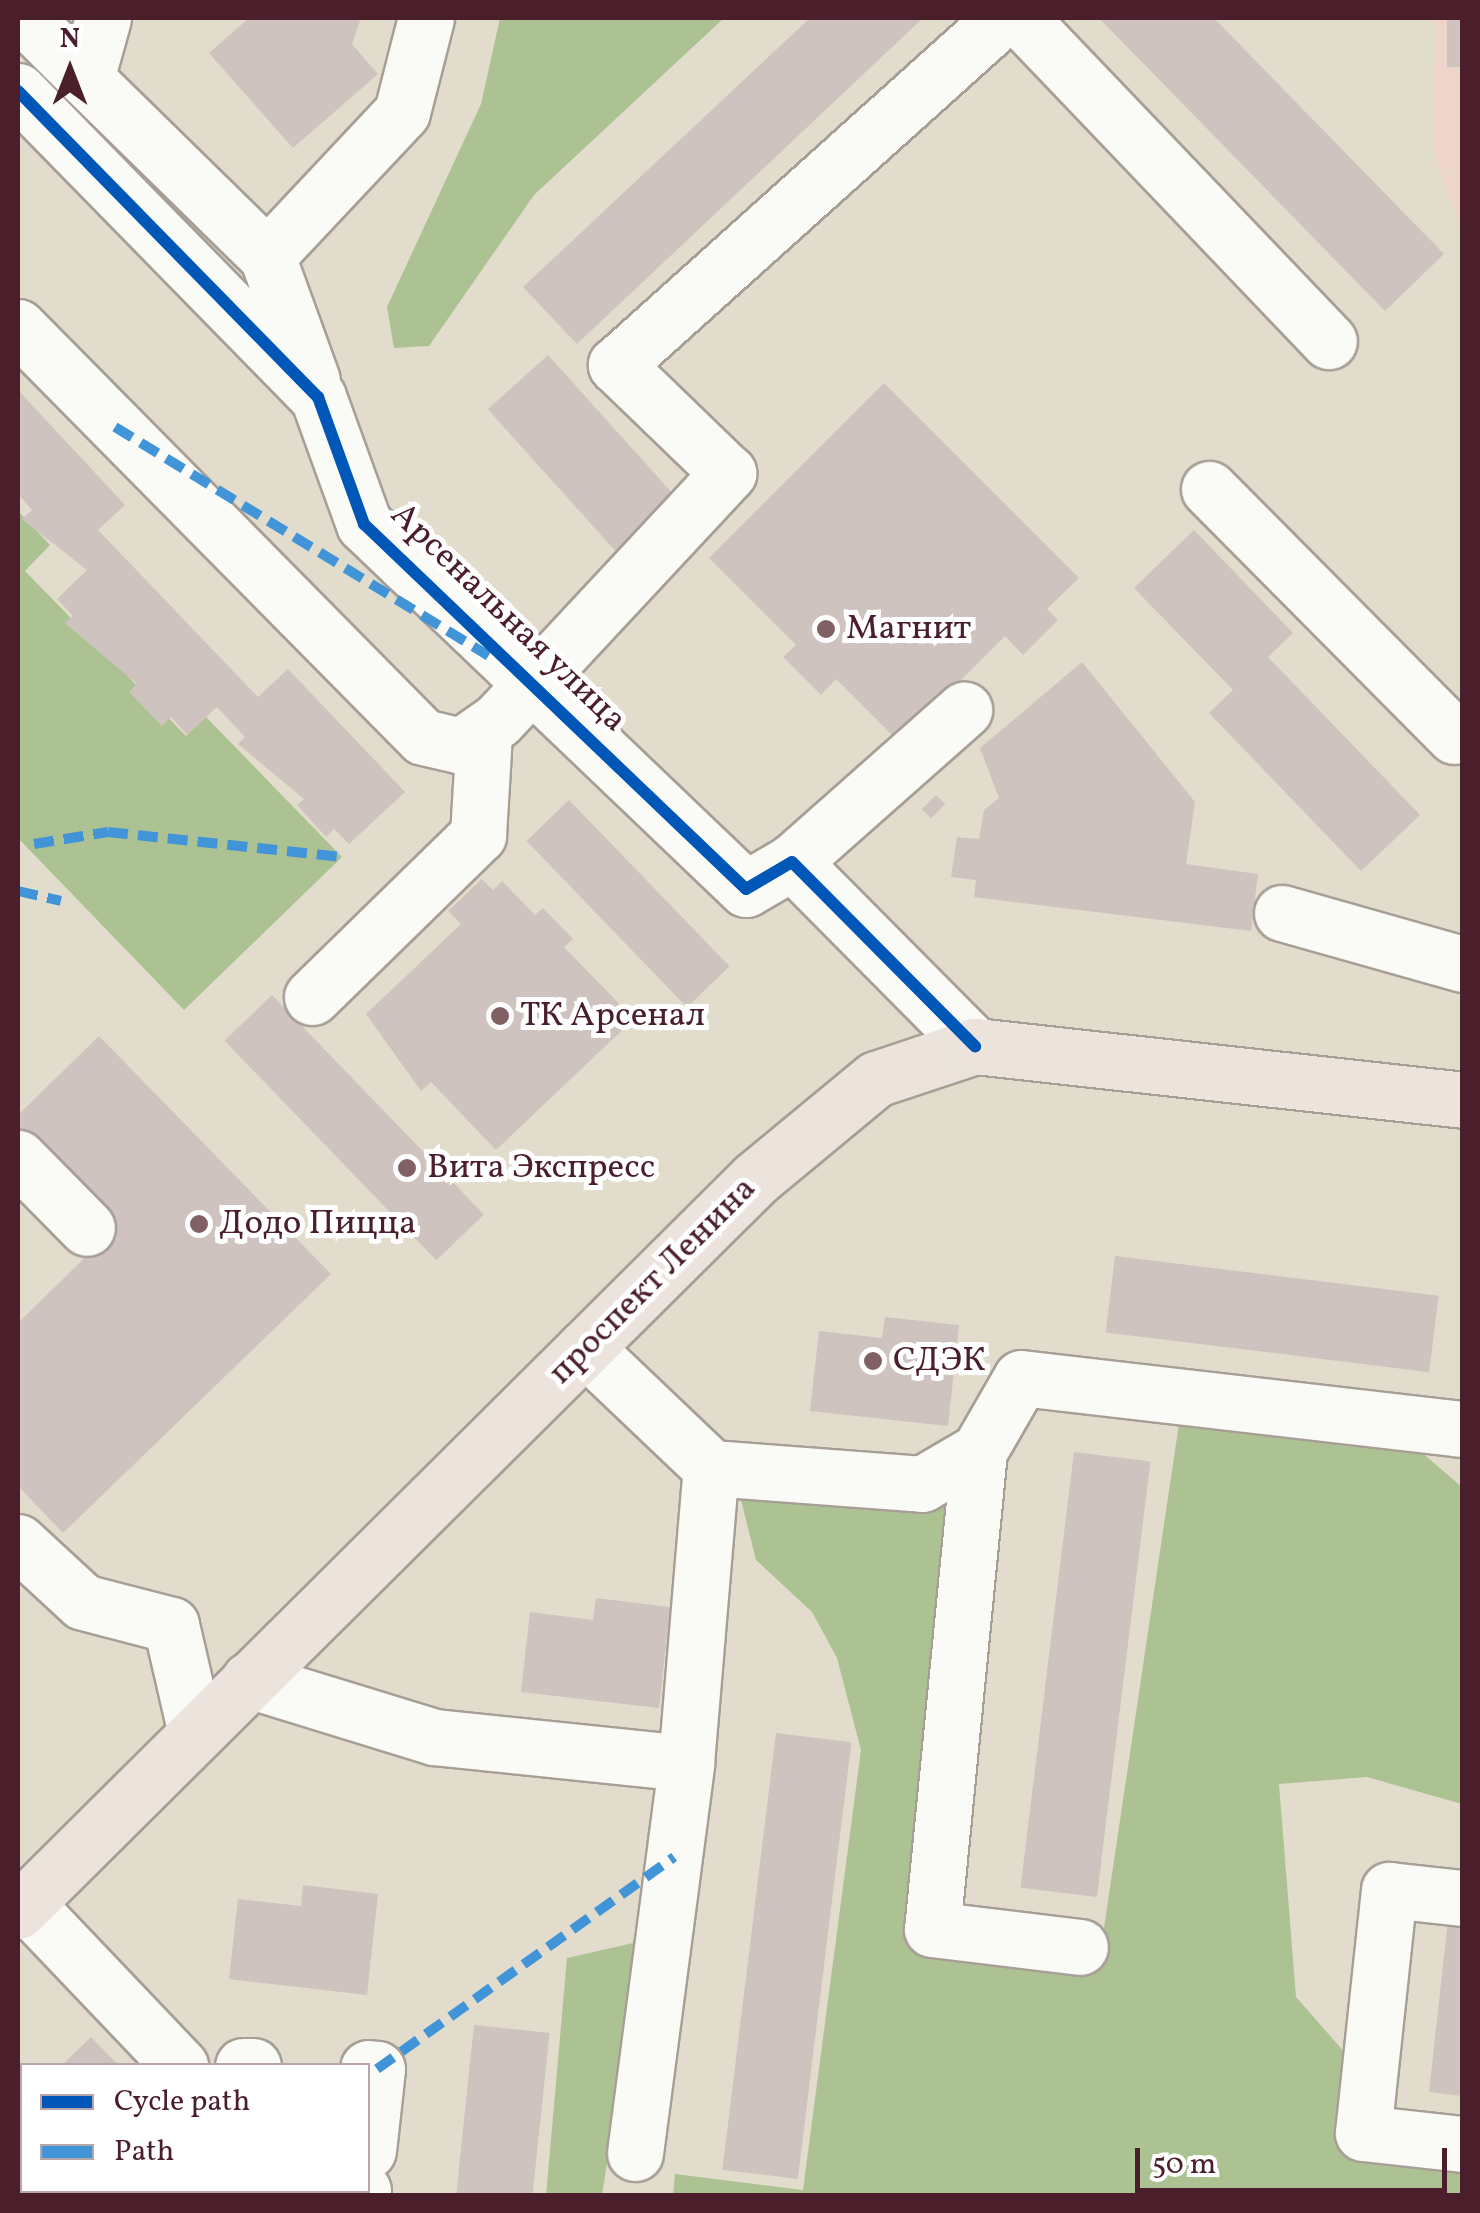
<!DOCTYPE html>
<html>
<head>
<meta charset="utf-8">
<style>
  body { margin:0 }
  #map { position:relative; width:1480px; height:2213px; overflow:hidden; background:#e1dccb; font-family:Vollkorn,serif }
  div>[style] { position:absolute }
  .built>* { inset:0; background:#edd6c9 }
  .forest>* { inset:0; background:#adc293 }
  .building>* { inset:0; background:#cfc3bf; transform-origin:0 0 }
  .roads { filter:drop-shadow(2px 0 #a79e96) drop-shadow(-2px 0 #a79e96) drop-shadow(0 2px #a79e96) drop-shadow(0 -2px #a79e96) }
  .minor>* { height:55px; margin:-27.5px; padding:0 27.5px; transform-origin:27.5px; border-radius:27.5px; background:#fafaf7 }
  .major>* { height:55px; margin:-27.5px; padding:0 27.5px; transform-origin:27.5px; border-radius:27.5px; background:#ece4dc }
  .quiet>* { height:10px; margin-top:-5px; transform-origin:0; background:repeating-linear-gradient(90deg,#4194d7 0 20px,transparent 0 30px) }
  .cycleway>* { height:12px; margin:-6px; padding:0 6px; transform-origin:6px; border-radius:6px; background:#0057b8 }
  .dots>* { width:28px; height:28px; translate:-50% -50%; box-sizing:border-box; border:5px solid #fff; border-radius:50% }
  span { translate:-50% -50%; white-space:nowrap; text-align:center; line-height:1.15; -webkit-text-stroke:10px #fff; paint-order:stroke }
  .street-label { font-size:35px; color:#4a1f2b }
  .poi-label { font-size:35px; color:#4a1f2b }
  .left { translate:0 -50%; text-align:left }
  .frame { position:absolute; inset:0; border:20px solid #4a1f2b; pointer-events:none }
  .legend { position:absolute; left:20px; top:2063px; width:350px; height:130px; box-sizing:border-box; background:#fff; border:2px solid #b7a5aa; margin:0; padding:12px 18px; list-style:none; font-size:30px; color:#4a1f2b }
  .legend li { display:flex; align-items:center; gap:20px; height:50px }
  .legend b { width:50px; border:2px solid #b7a5aa }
  .north { position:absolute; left:20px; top:20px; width:100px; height:100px; -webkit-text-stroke:8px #fff; paint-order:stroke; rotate:0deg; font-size:28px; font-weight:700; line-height:40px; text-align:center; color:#4a1f2b }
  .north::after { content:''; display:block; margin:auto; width:35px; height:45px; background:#4a1f2b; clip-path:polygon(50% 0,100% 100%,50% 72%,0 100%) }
  .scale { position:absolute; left:1135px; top:2148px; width:312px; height:45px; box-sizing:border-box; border:5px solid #4a1f2b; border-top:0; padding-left:12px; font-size:30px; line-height:35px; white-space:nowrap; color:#4a1f2b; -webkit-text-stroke:8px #fff; paint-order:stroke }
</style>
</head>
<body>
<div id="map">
  <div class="built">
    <div style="clip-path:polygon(1435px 18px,1462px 18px,1462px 235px,1433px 151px)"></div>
  </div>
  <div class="forest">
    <div style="clip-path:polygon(500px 18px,724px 18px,534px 195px,429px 346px,394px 348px,387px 307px,481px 104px)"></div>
    <div style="clip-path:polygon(18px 511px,50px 545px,25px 571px,186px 736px,206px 717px,342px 857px,184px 1010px,18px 838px)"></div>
    <div style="clip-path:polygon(1181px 1410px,1399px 1433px,1462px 1487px,1462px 1804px,1367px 1777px,1279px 1784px,1296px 1997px,1346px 2054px,1352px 2152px,1462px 2162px,1462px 2195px,673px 2196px,675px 2174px,803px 2190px,861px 1750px,837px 1658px,812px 1612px,756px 1560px,737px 1484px,957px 1500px,910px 1935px,1100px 1955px)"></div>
    <div style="clip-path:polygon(642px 1941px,602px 2195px,546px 2196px,567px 1958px)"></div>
  </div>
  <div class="building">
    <div style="clip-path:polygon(249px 18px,361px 18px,352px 44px,378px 74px,293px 148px,209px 53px)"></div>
    <div style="clip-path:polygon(810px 18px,923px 18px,577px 344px,523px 287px)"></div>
    <div style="clip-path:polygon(1099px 18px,1214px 18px,1444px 254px,1385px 311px)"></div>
    <div style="left:1447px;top:18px;width:15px;height:49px"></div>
    <div style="left:548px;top:355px;width:200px;height:81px;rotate:48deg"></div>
    <div style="clip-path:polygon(884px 383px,1079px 578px,1047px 609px,1058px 620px,1023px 655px,1005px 636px,899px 742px,836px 679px,821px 695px,783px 657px,796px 645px,709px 558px)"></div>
    <div style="clip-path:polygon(18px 390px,125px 505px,98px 530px,258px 697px,288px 669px,405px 792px,349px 844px,334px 829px,326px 837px,297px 805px,304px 799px,238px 744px,245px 737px,217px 707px,187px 735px,171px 717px,162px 726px,129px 692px,137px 684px,65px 623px,73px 616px,57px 599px,87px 570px,22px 519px,32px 510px,18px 494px)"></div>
    <div style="clip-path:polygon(1194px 530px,1293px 633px,1268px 657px,1420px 815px,1361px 871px,1209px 713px,1233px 690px,1134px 588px)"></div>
    <div style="clip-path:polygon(1082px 662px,1195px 802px,1186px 864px,1258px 874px,1251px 931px,974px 897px,976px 880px,951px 877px,957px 837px,979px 839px,984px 810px,999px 798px,980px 748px)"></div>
    <div style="left:936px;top:795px;width:13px;height:20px;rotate:45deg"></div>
    <div style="left:569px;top:800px;width:231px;height:59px;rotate:46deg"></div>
    <div style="clip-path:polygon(482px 879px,493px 890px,502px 881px,535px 915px,543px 908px,573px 939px,564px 947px,634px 1019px,496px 1150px,431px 1082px,421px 1091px,366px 1014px,461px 924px,448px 911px)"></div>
    <div style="left:272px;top:995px;width:305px;height:66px;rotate:46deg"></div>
    <div style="clip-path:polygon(99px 1036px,331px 1274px,63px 1533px,18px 1486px,18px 1323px,108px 1235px,18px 1143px,18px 1115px)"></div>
    <div style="left:1115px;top:1256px;width:326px;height:77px;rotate:7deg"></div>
    <div style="clip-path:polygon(885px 1317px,959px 1325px,948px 1426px,810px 1411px,819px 1331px,882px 1338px)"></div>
    <div style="left:1074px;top:1452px;width:77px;height:439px;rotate:7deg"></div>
    <div style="clip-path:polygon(596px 1598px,670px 1607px,659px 1708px,521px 1692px,530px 1612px,593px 1620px)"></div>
    <div style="left:776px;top:1733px;width:76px;height:440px;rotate:7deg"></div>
    <div style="clip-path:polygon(303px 1885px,378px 1894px,367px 1995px,229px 1979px,238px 1899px,301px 1906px)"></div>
    <div style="clip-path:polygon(1448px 1920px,1462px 1921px,1462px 2096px,1429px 2092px)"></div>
    <div style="left:474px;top:2025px;width:76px;height:172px;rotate:6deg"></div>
    <div style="clip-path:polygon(91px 2037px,119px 2066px,61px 2066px)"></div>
    <div style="clip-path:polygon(22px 2103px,22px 2190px,49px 2190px,44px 2196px,18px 2196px)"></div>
  </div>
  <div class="roads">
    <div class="minor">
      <div style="left:25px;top:18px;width:86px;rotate:45deg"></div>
      <div style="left:103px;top:18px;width:63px;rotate:105.6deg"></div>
      <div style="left:86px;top:79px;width:253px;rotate:44.4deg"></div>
      <div style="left:267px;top:256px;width:132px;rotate:70.1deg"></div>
      <div style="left:1020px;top:18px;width:447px;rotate:46.3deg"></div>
      <div style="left:18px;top:91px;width:429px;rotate:45.6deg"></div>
      <div style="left:318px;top:397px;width:135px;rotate:70.1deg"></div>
      <div style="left:364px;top:524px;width:528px;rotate:43.7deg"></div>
      <div style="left:746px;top:889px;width:53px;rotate:-30.4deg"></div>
      <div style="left:792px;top:862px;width:260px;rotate:45.2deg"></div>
      <div style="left:267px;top:256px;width:197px;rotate:-46.8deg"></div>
      <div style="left:402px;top:112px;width:97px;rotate:-75.7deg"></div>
      <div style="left:18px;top:327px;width:576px;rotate:45.35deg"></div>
      <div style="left:423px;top:737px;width:39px;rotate:13deg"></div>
      <div style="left:461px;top:746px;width:45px;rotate:-35.1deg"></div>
      <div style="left:498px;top:720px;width:338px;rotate:-47deg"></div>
      <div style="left:728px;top:473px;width:156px;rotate:-136deg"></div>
      <div style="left:616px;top:365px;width:519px;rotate:-41.95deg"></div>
      <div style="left:1209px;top:489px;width:348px;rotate:45.2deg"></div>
      <div style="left:792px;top:862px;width:230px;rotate:-41.5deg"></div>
      <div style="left:1282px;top:913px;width:187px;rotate:15.8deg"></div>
      <div style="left:312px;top:997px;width:232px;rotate:-44.3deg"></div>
      <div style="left:478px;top:835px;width:102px;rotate:-86.6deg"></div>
      <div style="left:18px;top:1158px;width:98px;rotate:45.4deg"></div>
      <div style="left:585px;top:1348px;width:174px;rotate:43.6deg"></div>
      <div style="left:711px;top:1468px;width:212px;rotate:4.3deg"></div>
      <div style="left:922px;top:1484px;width:66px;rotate:-30.1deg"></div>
      <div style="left:979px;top:1451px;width:84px;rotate:-60.1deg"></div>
      <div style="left:1021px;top:1378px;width:444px;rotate:6.6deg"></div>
      <div style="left:979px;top:1451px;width:480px;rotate:95.6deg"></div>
      <div style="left:932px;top:1929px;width:149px;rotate:6.9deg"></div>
      <div style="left:18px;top:1542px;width:88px;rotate:42.7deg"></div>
      <div style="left:83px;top:1602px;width:91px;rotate:14.6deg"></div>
      <div style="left:171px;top:1625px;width:111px;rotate:77deg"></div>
      <div style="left:249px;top:1680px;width:194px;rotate:17.1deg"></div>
      <div style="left:434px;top:1737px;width:253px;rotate:5.9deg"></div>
      <div style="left:1462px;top:1898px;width:73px;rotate:-173.7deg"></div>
      <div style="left:1389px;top:1890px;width:244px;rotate:96.1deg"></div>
      <div style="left:1363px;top:2133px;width:100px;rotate:6.3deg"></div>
      <div style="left:25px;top:1903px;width:225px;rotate:46.4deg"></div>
      <div style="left:243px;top:2066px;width:10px"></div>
      <div style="left:368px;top:2068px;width:9px;rotate:6deg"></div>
      <div style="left:377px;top:2069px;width:82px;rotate:96.3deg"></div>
      <div style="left:635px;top:2153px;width:393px;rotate:-82.5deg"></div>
      <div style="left:686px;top:1763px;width:296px;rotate:-85.2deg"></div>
      <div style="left:105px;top:2196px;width:8px;rotate:-50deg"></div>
      <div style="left:362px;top:2196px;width:6px;rotate:-81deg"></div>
    </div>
    <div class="major">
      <div style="left:18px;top:1911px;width:1039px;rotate:-44.8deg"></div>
      <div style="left:755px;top:1179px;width:157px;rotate:-39.6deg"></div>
      <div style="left:876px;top:1079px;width:104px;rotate:-18.4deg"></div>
      <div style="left:975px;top:1046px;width:490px;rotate:6.3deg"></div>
    </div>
  </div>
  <div class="quiet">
    <div style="left:115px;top:427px;width:438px;rotate:31.5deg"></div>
    <div style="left:34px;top:844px;width:75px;rotate:-9.2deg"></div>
    <div style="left:108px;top:832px;width:235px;rotate:6.1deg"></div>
    <div style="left:18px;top:891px;width:44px;rotate:13.1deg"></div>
    <div style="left:377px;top:2069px;width:365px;rotate:-35.5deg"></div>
  </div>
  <div class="cycleway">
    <div style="left:18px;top:91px;width:429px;rotate:45.6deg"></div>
    <div style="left:318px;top:397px;width:135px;rotate:70.1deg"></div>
    <div style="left:364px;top:524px;width:528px;rotate:43.7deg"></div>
    <div style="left:746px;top:889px;width:53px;rotate:-30.4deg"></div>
    <div style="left:792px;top:862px;width:260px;rotate:45.2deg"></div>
  </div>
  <div class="dots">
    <div style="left:826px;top:629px;background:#7f6163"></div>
    <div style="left:500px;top:1016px;background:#7f6163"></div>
    <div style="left:407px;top:1168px;background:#7f6163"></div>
    <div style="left:199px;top:1224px;background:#7f6163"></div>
    <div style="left:873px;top:1361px;background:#7f6163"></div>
  </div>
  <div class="street-label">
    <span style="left:508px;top:618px;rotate:44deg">Арсенальная улица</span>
    <span style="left:653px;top:1281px;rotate:-45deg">проспект Ленина</span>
  </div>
  <div class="poi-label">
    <span class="left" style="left:846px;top:629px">Магнит</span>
    <span class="left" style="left:520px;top:1016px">ТК Арсенал</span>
    <span class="left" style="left:427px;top:1168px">Вита Экспресс</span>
    <span class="left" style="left:219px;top:1224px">Додо Пицца</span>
    <span class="left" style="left:893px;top:1361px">СДЭК</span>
  </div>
  <div class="frame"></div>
  <ul class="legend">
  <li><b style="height:12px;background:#0057b8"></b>Cycle path</li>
  <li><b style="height:12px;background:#4194d7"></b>Path</li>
  </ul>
  <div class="north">N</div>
  <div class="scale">50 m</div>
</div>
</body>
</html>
